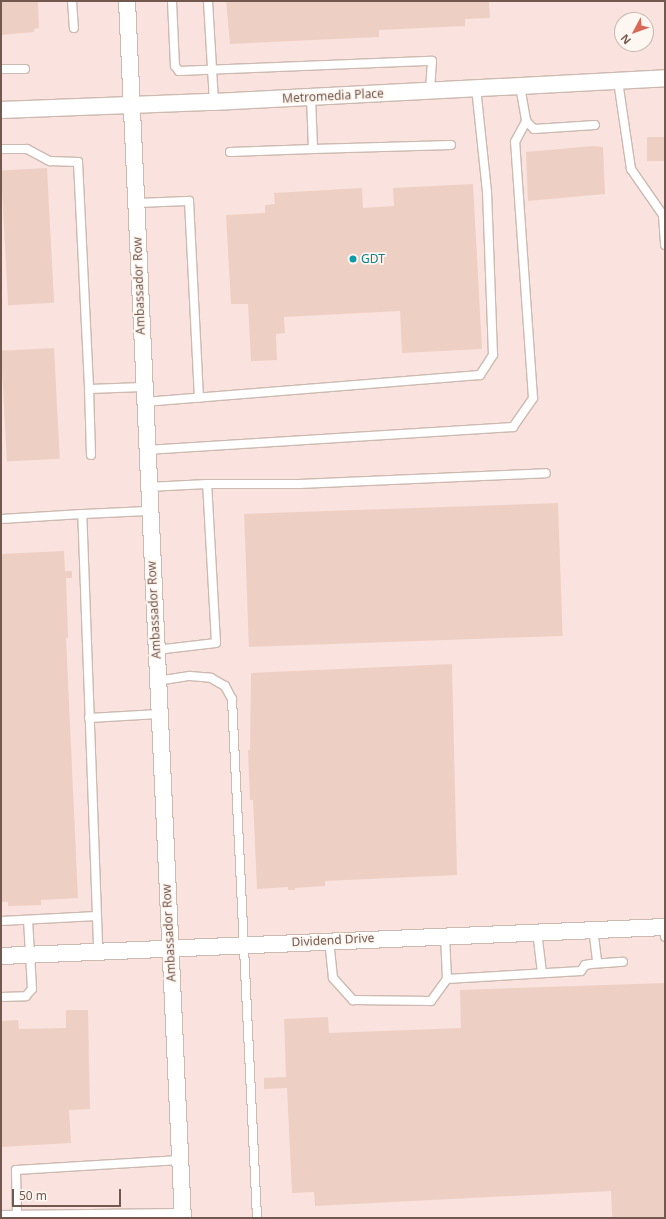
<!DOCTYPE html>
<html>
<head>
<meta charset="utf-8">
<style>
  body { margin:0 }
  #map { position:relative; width:666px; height:1219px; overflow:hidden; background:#fbf2e9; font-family:"Noto Sans",sans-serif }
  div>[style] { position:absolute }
  .commercial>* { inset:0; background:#fae3de }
  .building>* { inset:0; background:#eecfc3; transform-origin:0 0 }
  .roads { filter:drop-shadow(1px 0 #ccb9b0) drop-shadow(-1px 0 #ccb9b0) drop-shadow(0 1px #ccb9b0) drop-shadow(0 -1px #ccb9b0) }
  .service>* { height:8px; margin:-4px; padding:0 4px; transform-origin:4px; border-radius:4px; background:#fff }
  .minor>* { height:16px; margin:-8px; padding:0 8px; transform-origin:8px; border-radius:8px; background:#fff }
  .dots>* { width:11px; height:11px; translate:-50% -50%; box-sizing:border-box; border:2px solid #fef6f0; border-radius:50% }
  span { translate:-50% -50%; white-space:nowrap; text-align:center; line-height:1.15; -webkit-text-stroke:3.5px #fef6f0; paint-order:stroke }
  .street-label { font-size:12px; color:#73584f }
  .culture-label { font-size:12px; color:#0d838f }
  .left { translate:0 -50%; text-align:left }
  .frame { position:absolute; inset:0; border:2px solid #73584f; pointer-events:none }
  .north { position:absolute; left:614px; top:12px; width:40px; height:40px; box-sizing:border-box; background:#fef6f0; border:1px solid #c6b7b0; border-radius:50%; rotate:229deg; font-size:11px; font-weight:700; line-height:16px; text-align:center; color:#73584f }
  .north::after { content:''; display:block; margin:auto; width:14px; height:18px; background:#da6859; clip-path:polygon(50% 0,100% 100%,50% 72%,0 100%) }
  .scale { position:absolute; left:12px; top:1189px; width:109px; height:18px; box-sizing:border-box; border:2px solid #73584f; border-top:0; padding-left:5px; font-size:12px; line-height:14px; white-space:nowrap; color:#73584f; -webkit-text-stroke:3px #fef6f0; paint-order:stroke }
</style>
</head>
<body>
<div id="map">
  <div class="commercial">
    <div style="clip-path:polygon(evenodd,1px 1px,665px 1px,665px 1218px,1px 1218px,1px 1px,622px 20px,646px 20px,646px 44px,622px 44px,622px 20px)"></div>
  </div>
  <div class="building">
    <div style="clip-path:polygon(1px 1px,38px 1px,39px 28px,34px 29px,34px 32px,1px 35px)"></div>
    <div style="clip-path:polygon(226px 1px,489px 1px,490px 18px,465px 19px,465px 26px,379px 30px,379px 37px,230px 44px)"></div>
    <div style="left:665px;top:137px;width:24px;height:18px;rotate:90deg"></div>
    <div style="clip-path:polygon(593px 146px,603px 147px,605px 194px,528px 201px,526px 152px)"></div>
    <div style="left:47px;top:168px;width:135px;height:46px;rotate:87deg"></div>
    <div style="clip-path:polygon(473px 184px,482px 349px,402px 353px,400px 311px,284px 317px,285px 333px,276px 334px,277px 360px,251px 361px,248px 304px,231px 304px,226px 215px,265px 213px,265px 205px,275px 204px,274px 193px,362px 188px,363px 208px,394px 206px,393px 188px)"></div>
    <div style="left:54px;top:348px;width:111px;height:53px;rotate:87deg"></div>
    <div style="left:558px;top:503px;width:133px;height:314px;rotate:88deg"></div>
    <div style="clip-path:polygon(64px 551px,65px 571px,72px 571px,72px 578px,66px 578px,68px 638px,66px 638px,78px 898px,41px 900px,41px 905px,8px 906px,8px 902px,1px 902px,1px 554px)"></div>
    <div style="clip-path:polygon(452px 664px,457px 875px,325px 881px,325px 886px,295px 888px,295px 890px,288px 890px,288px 887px,257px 889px,253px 800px,250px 800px,248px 750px,250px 750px,251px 673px)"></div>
    <div style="clip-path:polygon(665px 983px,665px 1218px,612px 1218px,611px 1191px,315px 1206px,314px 1192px,292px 1193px,287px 1088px,264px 1089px,264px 1078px,286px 1077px,284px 1019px,328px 1017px,329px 1033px,461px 1028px,460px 990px)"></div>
    <div style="clip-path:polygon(66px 1010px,88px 1010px,90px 1109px,69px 1110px,71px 1143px,1px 1147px,1px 1021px,18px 1020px,19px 1029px,66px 1028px)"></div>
  </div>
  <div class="roads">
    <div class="service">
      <div style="left:72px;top:1px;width:27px;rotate:86deg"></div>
      <div style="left:172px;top:1px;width:65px;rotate:87.4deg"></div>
      <div style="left:175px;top:66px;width:6px;rotate:51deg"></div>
      <div style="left:179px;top:71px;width:253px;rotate:-2.3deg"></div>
      <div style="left:432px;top:61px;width:30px;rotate:94deg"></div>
      <div style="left:208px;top:1px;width:101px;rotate:86.6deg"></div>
      <div style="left:1px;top:69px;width:24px"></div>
      <div style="left:618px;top:81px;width:89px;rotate:81.6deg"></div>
      <div style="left:631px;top:169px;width:56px;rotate:55.2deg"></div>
      <div style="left:663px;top:215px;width:30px;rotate:86deg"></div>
      <div style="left:520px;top:86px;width:36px;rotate:80deg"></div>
      <div style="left:526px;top:121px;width:11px;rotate:45deg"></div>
      <div style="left:534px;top:129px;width:61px;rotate:-3.8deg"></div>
      <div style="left:1px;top:149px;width:26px"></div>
      <div style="left:27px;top:149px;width:26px;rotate:28deg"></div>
      <div style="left:50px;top:161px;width:28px;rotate:2deg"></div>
      <div style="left:78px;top:162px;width:227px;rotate:87.2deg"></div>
      <div style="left:313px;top:149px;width:138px;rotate:-1.7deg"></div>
      <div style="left:230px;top:152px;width:83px;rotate:-2.1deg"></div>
      <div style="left:313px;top:149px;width:52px;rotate:-92.2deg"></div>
      <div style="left:136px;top:203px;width:53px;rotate:-2.2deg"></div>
      <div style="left:189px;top:201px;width:197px;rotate:87.1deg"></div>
      <div style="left:144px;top:402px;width:337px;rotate:-4.6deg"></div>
      <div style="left:480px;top:375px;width:24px;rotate:-57deg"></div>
      <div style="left:493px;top:355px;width:163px;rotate:-92.1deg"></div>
      <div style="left:487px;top:192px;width:105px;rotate:-96deg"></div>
      <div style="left:146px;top:450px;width:368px;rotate:-3.6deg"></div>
      <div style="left:513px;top:427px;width:35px;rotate:-55deg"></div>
      <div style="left:533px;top:398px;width:257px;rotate:-94deg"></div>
      <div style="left:515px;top:142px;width:24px;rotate:-62deg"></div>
      <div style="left:91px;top:455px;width:66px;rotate:-91.7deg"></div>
      <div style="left:89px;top:389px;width:54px;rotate:-2.1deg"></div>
      <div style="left:148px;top:487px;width:59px;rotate:-2.9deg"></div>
      <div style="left:1px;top:519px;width:81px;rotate:-3.5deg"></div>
      <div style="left:156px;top:650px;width:60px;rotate:-6.7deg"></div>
      <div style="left:216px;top:643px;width:159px;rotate:-93.2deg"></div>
      <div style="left:207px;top:484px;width:92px"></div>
      <div style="left:299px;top:484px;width:247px;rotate:-2.5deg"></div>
      <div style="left:157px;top:681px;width:33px;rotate:-9deg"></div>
      <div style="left:190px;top:676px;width:21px;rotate:5deg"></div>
      <div style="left:211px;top:678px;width:16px;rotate:30deg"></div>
      <div style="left:225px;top:686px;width:15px;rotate:62deg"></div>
      <div style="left:232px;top:699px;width:520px;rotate:87.24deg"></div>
      <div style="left:89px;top:718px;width:70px;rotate:-3.3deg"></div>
      <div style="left:97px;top:916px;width:35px;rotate:88deg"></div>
      <div style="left:1px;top:921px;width:96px;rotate:-3deg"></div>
      <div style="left:97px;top:916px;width:402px;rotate:-92.1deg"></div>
      <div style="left:82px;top:514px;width:67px;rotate:-2.6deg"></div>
      <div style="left:664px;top:927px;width:10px;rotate:84deg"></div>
      <div style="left:593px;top:928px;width:35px;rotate:83deg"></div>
      <div style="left:537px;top:931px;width:42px;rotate:83.2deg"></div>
      <div style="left:445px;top:935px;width:44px;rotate:87.4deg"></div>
      <div style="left:329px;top:940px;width:38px;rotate:84deg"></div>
      <div style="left:333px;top:978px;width:30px;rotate:48deg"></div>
      <div style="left:353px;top:1000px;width:78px;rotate:0.7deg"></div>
      <div style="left:431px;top:1001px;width:27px;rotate:-54deg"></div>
      <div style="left:447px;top:979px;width:134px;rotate:-3.4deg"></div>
      <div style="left:581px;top:971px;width:7px;rotate:-56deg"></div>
      <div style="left:585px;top:965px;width:6px;rotate:-9deg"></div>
      <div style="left:591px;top:964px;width:32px;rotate:-4deg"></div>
      <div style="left:1px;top:997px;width:25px;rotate:-2deg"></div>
      <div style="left:26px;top:996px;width:9px;rotate:-49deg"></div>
      <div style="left:32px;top:989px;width:69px;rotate:-93.3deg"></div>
      <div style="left:1px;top:1215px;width:181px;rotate:-0.6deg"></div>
      <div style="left:17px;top:1215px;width:45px;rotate:-91.3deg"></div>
      <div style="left:16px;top:1170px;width:164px;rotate:-3.5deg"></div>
    </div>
    <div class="minor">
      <div style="left:127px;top:1px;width:1218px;rotate:87.37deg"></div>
      <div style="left:1px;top:110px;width:213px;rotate:-2.2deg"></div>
      <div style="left:214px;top:102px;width:452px;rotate:-3deg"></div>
      <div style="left:1px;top:956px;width:665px;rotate:-2.5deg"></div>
    </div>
  </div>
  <div class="dots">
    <div style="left:353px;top:259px;background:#0f9aa8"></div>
  </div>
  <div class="street-label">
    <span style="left:333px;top:96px;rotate:-3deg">Metromedia Place</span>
    <span style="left:139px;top:286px;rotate:-92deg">Ambassador Row</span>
    <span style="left:154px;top:610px;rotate:-93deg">Ambassador Row</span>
    <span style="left:169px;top:933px;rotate:-93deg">Ambassador Row</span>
    <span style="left:333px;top:940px;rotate:-3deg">Dividend Drive</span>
  </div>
  <div class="culture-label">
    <span class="left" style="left:361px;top:259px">GDT</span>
  </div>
  <div class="frame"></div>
  <div class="north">N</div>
  <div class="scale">50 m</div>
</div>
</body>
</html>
